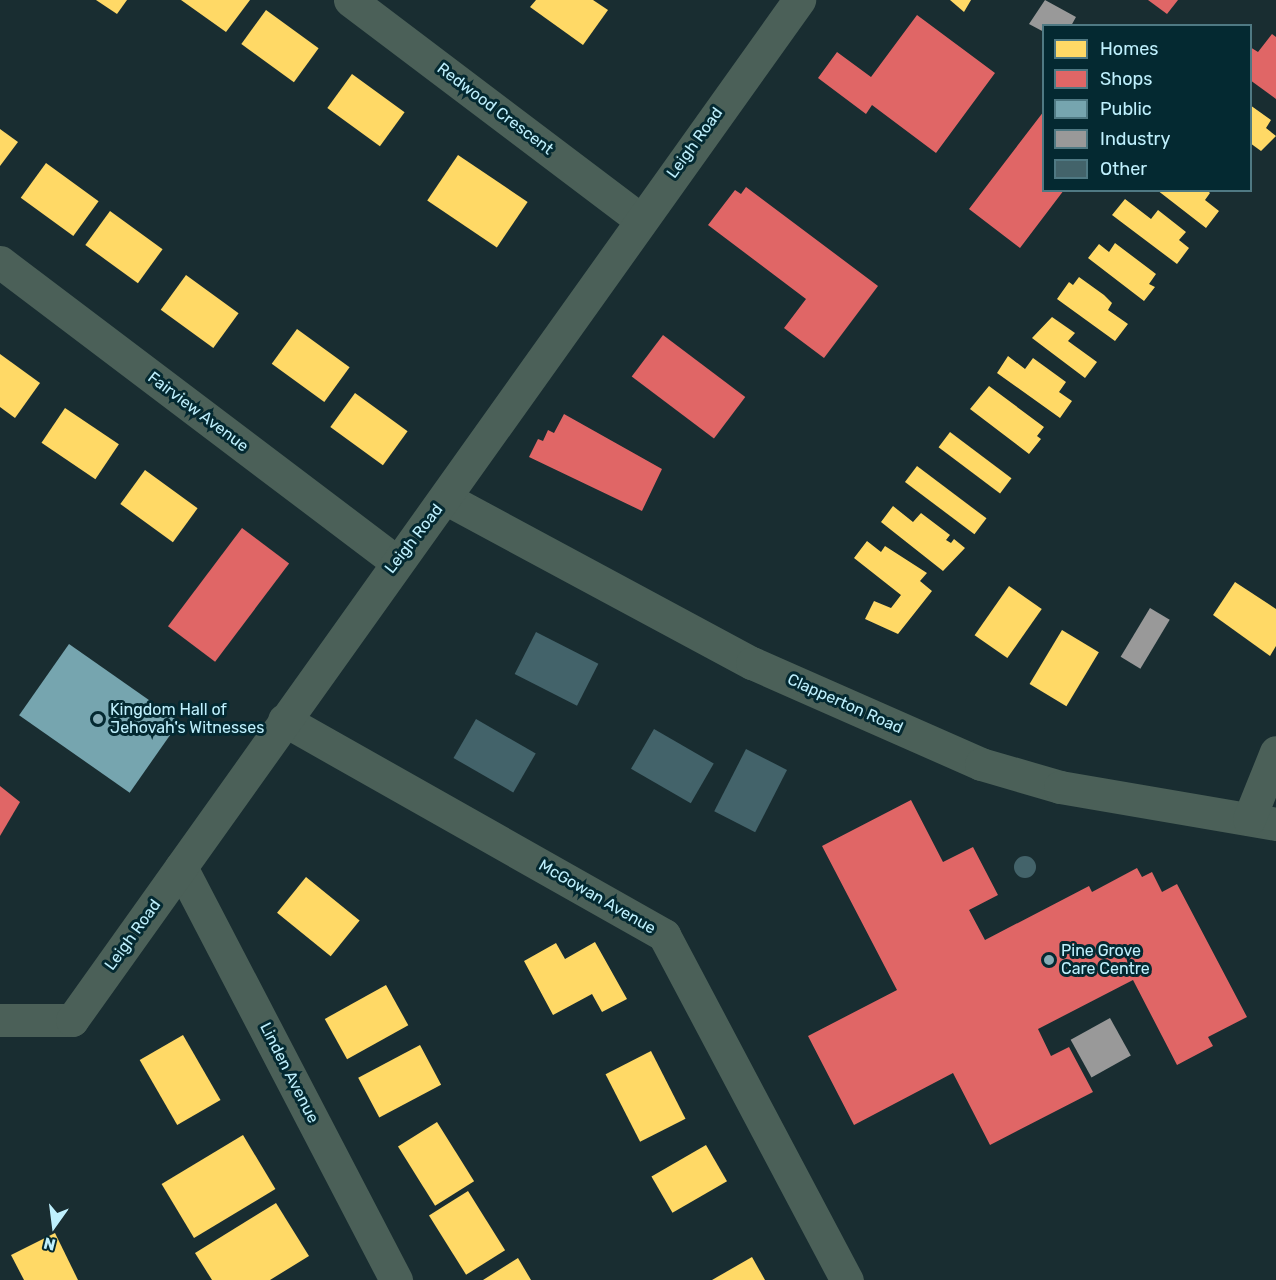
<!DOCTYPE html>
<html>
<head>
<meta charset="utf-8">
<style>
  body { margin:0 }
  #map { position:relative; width:1276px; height:1280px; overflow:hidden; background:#192d31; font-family:Rubik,sans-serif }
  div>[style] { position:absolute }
  .homes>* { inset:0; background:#ffd966; transform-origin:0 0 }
  .shops>* { inset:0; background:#e06666; transform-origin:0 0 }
  .public>* { inset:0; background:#76a5af; transform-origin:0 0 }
  .industry>* { inset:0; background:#999; transform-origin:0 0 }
  .building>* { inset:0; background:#43636a; transform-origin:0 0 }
  .round { border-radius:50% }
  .minor>* { height:33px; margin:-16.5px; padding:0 16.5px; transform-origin:16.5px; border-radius:16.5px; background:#4b6058 }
  .dots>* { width:16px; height:16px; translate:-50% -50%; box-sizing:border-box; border:3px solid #042931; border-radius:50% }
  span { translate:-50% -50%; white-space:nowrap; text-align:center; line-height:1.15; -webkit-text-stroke:6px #042931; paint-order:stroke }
  .street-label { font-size:16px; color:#bff0fd }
  .poi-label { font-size:16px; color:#bff0fd }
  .left { translate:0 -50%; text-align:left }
  .legend { position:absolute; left:1042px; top:24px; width:210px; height:168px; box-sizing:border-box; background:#042931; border:2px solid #4f7983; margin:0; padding:8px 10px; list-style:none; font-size:18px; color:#bff0fd }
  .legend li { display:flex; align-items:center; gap:12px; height:30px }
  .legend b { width:30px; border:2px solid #4f7983 }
  .north { position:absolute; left:24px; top:1196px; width:60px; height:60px; -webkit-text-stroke:4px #042931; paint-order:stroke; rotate:194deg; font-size:16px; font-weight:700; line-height:24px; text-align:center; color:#bff0fd }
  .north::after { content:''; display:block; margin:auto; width:21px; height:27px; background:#bff0fd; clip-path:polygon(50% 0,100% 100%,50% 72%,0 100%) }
</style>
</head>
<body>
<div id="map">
  <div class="homes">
    <div style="clip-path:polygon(96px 0,127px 0,117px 14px)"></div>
    <div style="clip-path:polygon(181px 0,250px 0,226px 32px)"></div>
    <div style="clip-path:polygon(536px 0,593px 0,608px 10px,583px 45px,530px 7px)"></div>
    <div style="clip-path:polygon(950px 0,971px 0,964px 12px)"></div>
    <div style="left:266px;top:10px;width:65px;height:42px;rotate:36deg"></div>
    <div style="left:352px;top:74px;width:65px;height:42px;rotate:36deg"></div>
    <div style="clip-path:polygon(1250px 105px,1271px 120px,1266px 128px,1276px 136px,1261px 151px,1250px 143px)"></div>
    <div style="clip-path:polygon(0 129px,18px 142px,0 166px)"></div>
    <div style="left:458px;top:155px;width:84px;height:55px;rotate:34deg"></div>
    <div style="left:46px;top:163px;width:65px;height:43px;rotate:36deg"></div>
    <div style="clip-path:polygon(1157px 190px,1207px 190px,1210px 193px,1205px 200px,1219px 211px,1206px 228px)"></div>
    <div style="clip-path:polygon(1125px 199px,1151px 219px,1158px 210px,1186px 232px,1179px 240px,1189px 248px,1177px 264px,1112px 215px)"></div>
    <div style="left:110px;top:211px;width:65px;height:42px;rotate:36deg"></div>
    <div style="clip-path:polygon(1115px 243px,1156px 274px,1149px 284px,1155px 287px,1144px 301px,1088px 258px,1099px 244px,1109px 252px)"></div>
    <div style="left:186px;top:275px;width:65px;height:43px;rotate:36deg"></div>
    <div style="clip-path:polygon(1079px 277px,1104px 295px,1112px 303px,1108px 310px,1128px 324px,1115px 341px,1057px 299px,1069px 282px,1073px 285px)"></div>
    <div style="clip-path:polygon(1052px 317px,1075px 333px,1068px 341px,1097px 362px,1085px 378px,1032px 338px)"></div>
    <div style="left:297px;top:329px;width:65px;height:43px;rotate:36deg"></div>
    <div style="clip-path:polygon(0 354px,40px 383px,15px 418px,0 407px)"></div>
    <div style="clip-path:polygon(1008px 356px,1025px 369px,1033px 358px,1066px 382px,1059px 392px,1072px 401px,1060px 418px,997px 373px)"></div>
    <div style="clip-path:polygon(989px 386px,1044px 427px,1037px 436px,1041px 439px,1029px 454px,970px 409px)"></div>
    <div style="left:355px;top:393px;width:65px;height:42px;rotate:36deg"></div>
    <div style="left:65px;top:408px;width:65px;height:42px;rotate:34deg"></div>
    <div style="left:950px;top:432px;width:77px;height:19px;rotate:37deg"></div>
    <div style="left:917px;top:466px;width:87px;height:20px;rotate:37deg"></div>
    <div style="left:145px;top:470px;width:65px;height:42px;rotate:36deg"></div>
    <div style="clip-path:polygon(893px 506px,913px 522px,921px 513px,950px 535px,946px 540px,951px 543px,954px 539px,965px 548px,943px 571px,881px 522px)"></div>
    <div style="clip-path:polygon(867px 541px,881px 552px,885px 546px,927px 573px,920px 581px,932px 591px,898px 634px,865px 619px,874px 601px,891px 608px,901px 595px,854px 558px)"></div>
    <div style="clip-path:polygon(1235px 582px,1276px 609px,1276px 646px,1270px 656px,1213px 615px)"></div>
    <div style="left:1009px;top:586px;width:40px;height:60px;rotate:35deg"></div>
    <div style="left:1062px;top:630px;width:43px;height:63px;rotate:31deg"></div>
    <div style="left:306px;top:877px;width:69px;height:46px;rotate:39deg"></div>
    <div style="clip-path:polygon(595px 942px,627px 999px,602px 1012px,592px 994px,553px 1015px,524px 961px,556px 943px,565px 959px)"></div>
    <div style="left:386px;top:985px;width:46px;height:70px;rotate:61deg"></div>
    <div style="left:183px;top:1035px;width:75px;height:50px;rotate:60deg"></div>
    <div style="left:420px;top:1045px;width:45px;height:70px;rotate:62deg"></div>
    <div style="left:651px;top:1051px;width:76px;height:51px;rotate:63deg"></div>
    <div style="left:437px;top:1122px;width:70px;height:46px;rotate:58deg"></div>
    <div style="left:243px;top:1135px;width:63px;height:95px;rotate:59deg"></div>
    <div style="left:706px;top:1145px;width:42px;height:63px;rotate:60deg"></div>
    <div style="left:468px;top:1191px;width:70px;height:46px;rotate:58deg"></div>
    <div style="clip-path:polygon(276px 1203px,309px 1256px,270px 1280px,212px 1280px,195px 1253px)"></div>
    <div style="clip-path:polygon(55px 1233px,78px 1280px,24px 1280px,11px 1255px)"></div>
    <div style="clip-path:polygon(752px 1257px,765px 1280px,712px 1280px)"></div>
    <div style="clip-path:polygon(518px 1258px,531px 1280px,483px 1280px)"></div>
  </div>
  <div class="shops">
    <div style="clip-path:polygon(1148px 0,1178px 0,1167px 14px)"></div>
    <div style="clip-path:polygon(917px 15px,995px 73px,936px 153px,872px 105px,866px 114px,818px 78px,837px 52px,871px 77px)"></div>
    <div style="clip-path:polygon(1272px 34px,1276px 37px,1276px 99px,1250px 80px,1250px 47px,1258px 52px)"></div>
    <div style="clip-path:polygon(1044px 111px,1044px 190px,1064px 190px,1020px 248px,969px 209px)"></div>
    <div style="clip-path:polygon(746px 187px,878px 286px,824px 358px,784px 328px,806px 299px,708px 225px,735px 190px,741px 194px)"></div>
    <div style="left:663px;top:335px;width:103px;height:52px;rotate:37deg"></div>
    <div style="clip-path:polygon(564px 414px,662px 469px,642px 511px,529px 457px,538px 439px,543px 441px,548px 430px,554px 433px)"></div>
    <div style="left:242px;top:528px;width:59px;height:123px;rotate:37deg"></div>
    <div style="clip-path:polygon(0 786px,20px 802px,0 836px)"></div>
    <div style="clip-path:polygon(911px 800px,943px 862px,973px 847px,998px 895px,969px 910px,985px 940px,1089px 886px,1092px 892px,1137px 868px,1142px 877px,1152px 872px,1162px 892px,1177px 884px,1247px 1017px,1208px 1037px,1213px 1046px,1177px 1065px,1133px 980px,1038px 1029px,1051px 1056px,1069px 1047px,1093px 1092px,990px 1145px,953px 1073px,854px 1125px,808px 1036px,897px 990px,822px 846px)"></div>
  </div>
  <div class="public">
    <div style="left:69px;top:644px;width:135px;height:87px;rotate:35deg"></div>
  </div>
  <div class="industry">
    <div style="clip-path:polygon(1045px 0,1076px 17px,1071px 26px,1044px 26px,1044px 32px,1029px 24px)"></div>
    <div style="left:1150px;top:608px;width:23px;height:57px;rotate:31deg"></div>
    <div style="left:1110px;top:1018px;width:43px;height:45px;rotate:61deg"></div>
  </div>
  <div class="building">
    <div style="left:536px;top:632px;width:70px;height:47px;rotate:27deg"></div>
    <div style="left:476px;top:719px;width:69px;height:45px;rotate:30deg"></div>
    <div style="left:654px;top:729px;width:69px;height:46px;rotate:30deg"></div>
    <div style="left:746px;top:749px;width:46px;height:70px;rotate:27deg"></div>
    <div class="round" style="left:1014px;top:856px;width:22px;height:22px"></div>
  </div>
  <div class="minor">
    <div style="left:350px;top:0;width:363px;rotate:37.1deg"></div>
    <div style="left:0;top:262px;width:495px;rotate:37.1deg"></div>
    <div style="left:445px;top:498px;width:349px;rotate:28.3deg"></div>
    <div style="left:752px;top:663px;width:250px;rotate:23.8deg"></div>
    <div style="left:981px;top:764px;width:82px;rotate:16.2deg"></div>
    <div style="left:1060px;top:787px;width:219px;rotate:9.7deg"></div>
    <div style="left:284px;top:720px;width:437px;rotate:29.5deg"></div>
    <div style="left:664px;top:935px;width:391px;rotate:62.1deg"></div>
    <div style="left:1249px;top:819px;width:72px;rotate:-68.1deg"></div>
    <div style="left:181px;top:867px;width:466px;rotate:62.5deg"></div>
    <div style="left:0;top:1020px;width:72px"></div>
    <div style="left:72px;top:1020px;width:1253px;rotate:-54.52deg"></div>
  </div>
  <div class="dots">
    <div style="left:98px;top:719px;background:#85acb6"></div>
    <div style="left:1049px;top:960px;background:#85acb6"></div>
  </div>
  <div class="street-label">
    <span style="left:495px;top:109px;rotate:37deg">Redwood Crescent</span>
    <span style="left:695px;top:143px;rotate:-54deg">Leigh Road</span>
    <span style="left:198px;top:412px;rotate:37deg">Fairview Avenue</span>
    <span style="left:414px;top:539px;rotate:-52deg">Leigh Road</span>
    <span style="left:845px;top:704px;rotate:24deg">Clapperton Road</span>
    <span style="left:597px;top:897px;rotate:30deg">McGowan Avenue</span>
    <span style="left:133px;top:935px;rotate:-54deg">Leigh Road</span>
    <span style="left:289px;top:1073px;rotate:63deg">Linden Avenue</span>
  </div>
  <div class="poi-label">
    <span class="left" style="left:110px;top:719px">Kingdom Hall of<br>Jehovah's Witnesses</span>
    <span class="left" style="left:1061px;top:960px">Pine Grove<br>Care Centre</span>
  </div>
  <ul class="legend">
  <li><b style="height:16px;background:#ffd966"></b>Homes</li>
  <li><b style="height:16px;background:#e06666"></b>Shops</li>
  <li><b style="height:16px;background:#76a5af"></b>Public</li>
  <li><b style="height:16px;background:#999"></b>Industry</li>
  <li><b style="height:16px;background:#43636a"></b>Other</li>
  </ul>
  <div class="north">N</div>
</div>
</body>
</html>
